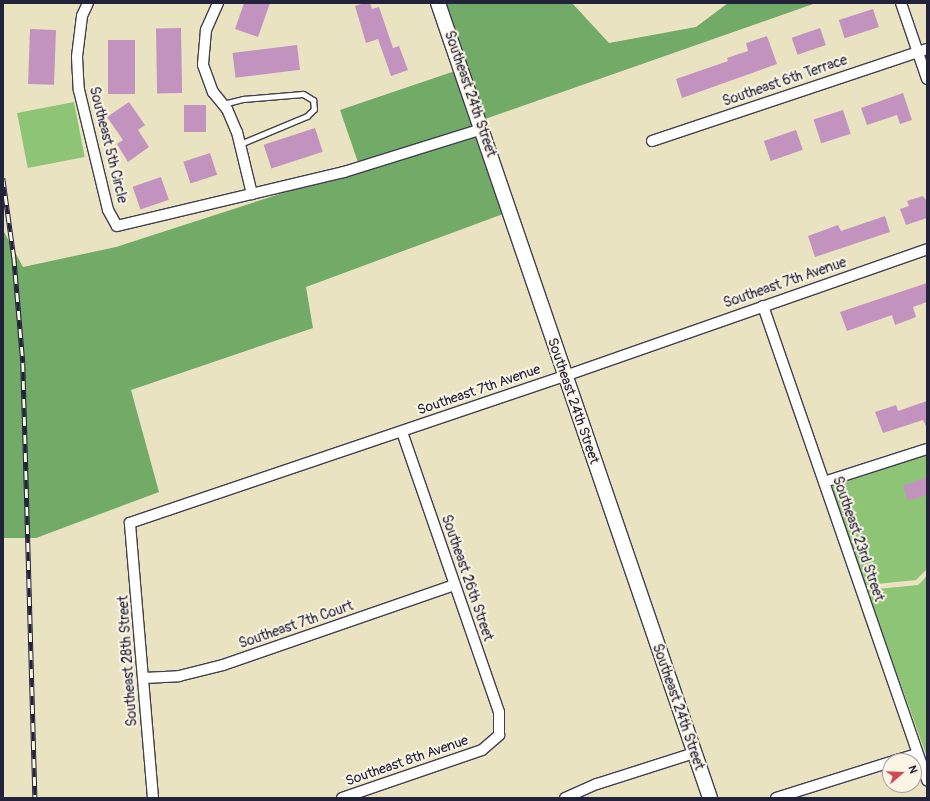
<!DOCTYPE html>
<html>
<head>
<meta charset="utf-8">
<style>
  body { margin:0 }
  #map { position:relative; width:930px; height:801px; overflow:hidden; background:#eae3c1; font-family:Pangolin,sans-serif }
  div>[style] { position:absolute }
  .green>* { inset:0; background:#8dc476; transform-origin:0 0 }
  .forest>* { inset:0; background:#72aa67 }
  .building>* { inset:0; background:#c293bf; transform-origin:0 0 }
  .roads { filter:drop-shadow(1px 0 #403f4f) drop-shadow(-1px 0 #403f4f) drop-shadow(0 1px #403f4f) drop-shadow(0 -1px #403f4f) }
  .lane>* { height:5px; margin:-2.5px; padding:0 2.5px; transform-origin:2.5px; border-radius:2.5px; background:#fff }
  .street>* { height:10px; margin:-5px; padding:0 5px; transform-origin:5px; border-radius:5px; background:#fff }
  .secondary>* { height:14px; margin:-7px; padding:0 7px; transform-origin:7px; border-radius:7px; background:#fff }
  .rail>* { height:4.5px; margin-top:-2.25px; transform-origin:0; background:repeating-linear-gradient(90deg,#fcf5e5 0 9px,#22223b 0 18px); box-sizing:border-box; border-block:1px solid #22223b }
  span { translate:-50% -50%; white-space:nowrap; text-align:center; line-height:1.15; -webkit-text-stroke:4px #fcf5e5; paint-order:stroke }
  .street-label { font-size:14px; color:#22223b }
  .frame { position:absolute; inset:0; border:4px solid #22223b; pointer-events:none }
  .north { position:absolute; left:882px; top:753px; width:40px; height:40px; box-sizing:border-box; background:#fcf5e5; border:1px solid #a5a1a1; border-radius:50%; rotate:71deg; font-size:11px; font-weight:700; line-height:16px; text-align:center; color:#22223b }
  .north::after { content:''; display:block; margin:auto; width:14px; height:18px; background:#d1495b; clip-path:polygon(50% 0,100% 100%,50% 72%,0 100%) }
</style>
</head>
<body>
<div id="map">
  <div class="green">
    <div style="left:74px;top:102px;width:56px;height:58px;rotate:79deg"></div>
    <div style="clip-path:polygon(927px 444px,927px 569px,916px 580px,867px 585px,862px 592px,824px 480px)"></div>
    <div style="clip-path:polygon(927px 576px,927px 757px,867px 590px,918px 585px)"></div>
  </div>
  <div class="forest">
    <div style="clip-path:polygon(446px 3px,572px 3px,609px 43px,696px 27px,728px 3px,816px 3px,485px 119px)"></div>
    <div style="clip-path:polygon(455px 71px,503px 214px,306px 287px,313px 328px,131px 390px,159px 492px,36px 538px,3px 538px,3px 230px,23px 267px,116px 247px,360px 168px,340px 110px)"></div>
  </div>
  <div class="building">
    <div style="clip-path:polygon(244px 3px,270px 3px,258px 37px,235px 29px)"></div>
    <div style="clip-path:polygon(365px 3px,370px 3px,372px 9px,379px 7px,393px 48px,399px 46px,408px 70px,391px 76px,378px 39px,366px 43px,355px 6px)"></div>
    <div style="left:873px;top:9px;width:19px;height:36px;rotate:72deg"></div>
    <div style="left:181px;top:28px;width:65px;height:25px;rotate:89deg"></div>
    <div style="left:820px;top:28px;width:18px;height:30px;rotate:71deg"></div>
    <div style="left:30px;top:29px;width:26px;height:55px;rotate:2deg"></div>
    <div style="clip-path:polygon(767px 36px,777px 64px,682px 98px,676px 79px,728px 61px,727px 58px,748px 51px,746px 43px)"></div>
    <div style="left:108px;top:40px;width:27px;height:54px"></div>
    <div style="left:297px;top:45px;width:25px;height:65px;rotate:83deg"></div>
    <div style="clip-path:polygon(903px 93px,912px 120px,900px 124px,897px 115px,867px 125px,861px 108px)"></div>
    <div style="clip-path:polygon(129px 102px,145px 125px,138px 130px,149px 147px,128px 162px,117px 144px,123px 140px,107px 117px)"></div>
    <div style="left:184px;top:105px;width:22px;height:27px"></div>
    <div style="left:843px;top:110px;width:25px;height:31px;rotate:72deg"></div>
    <div style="left:315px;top:128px;width:25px;height:54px;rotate:72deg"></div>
    <div style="left:796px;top:130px;width:21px;height:34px;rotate:71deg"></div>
    <div style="left:210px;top:153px;width:23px;height:28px;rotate:72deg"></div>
    <div style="left:161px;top:177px;width:24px;height:30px;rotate:71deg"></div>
    <div style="clip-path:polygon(923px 196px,927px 201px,927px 218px,906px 225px,900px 209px,909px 206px,907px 201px)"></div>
    <div style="clip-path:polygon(885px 216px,890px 232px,815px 257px,808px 236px,838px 225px,841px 231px)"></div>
    <div style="clip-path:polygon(927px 283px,927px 302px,913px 307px,916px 317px,895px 325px,892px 315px,847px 331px,840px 312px)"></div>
    <div style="clip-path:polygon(927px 401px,927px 428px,923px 420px,883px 433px,875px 412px,896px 405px,898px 411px)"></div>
    <div style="clip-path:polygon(927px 477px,927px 495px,908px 501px,903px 486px)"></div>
  </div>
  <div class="roads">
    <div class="lane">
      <div style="left:223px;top:104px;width:21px;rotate:-14deg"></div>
      <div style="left:243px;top:99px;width:60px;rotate:-4.8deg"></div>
      <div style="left:303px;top:94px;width:12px;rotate:31deg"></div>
      <div style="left:313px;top:100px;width:9px;rotate:84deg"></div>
      <div style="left:314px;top:109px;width:10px;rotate:135deg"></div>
      <div style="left:307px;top:116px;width:73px;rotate:157.3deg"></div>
    </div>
    <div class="street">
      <div style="left:88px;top:3px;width:14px;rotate:115deg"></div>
      <div style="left:82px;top:16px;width:41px;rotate:97deg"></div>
      <div style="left:77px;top:57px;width:33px;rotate:87deg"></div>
      <div style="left:79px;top:90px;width:123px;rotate:76.4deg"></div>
      <div style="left:108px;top:210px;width:18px;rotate:61deg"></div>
      <div style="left:117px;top:226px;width:233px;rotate:-13.4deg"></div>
      <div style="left:344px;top:172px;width:145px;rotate:-17.3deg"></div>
      <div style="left:218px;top:3px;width:30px;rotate:114deg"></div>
      <div style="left:206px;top:30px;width:35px;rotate:95deg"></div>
      <div style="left:203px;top:65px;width:29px;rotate:70deg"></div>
      <div style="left:213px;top:92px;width:22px;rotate:51deg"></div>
      <div style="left:227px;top:109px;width:25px;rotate:67deg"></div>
      <div style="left:237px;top:132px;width:64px;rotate:76.4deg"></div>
      <div style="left:901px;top:3px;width:80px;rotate:71.1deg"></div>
      <div style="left:652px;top:141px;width:290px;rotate:-18.5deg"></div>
      <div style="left:763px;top:306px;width:502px;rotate:70.91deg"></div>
      <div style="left:824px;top:482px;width:108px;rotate:-17.8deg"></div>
      <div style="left:144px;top:678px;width:35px;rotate:-3deg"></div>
      <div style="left:179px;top:676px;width:45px;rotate:-14deg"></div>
      <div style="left:223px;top:665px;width:244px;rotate:-19.1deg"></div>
      <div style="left:893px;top:761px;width:25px;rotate:-16deg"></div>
      <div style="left:153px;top:798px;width:276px;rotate:-94.8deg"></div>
      <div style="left:130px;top:523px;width:459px;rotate:-18.7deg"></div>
      <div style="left:565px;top:376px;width:384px;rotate:-19.3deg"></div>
      <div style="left:342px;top:798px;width:148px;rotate:-18.9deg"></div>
      <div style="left:482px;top:750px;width:23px;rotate:-41deg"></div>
      <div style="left:499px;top:735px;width:23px;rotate:-90deg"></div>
      <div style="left:499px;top:712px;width:296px;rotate:-109.1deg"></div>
      <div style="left:565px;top:798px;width:35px;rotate:-24deg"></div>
      <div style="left:597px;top:784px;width:102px;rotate:-17.7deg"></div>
      <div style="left:776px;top:798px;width:120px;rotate:-17.5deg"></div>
    </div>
    <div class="secondary">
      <div style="left:438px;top:3px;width:840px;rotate:71.11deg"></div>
    </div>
  </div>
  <div class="rail">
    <div style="left:3px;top:178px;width:80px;rotate:82.1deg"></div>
    <div style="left:14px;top:257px;width:106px;rotate:85.1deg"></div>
    <div style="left:23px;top:363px;width:435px;rotate:88.4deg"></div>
  </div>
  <div class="street-label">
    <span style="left:785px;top:81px;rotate:-19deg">Southeast 6th Terrace</span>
    <span style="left:470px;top:94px;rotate:71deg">Southeast 24th Street</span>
    <span style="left:108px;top:145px;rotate:76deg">Southeast 5th Circle</span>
    <span style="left:785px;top:283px;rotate:-19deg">Southeast 7th Avenue</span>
    <span style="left:479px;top:390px;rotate:-19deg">Southeast 7th Avenue</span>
    <span style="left:573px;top:401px;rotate:71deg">Southeast 24th Street</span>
    <span style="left:858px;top:539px;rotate:71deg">Southeast 23rd Street</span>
    <span style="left:467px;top:578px;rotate:71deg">Southeast 26th Street</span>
    <span style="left:296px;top:625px;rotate:-19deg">Southeast 7th Court</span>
    <span style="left:128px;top:661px;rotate:-94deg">Southeast 28th Street</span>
    <span style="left:678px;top:707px;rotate:71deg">Southeast 24th Street</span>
    <span style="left:407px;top:761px;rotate:-19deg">Southeast 8th Avenue</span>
  </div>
  <div class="frame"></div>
  <div class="north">N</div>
</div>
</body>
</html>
